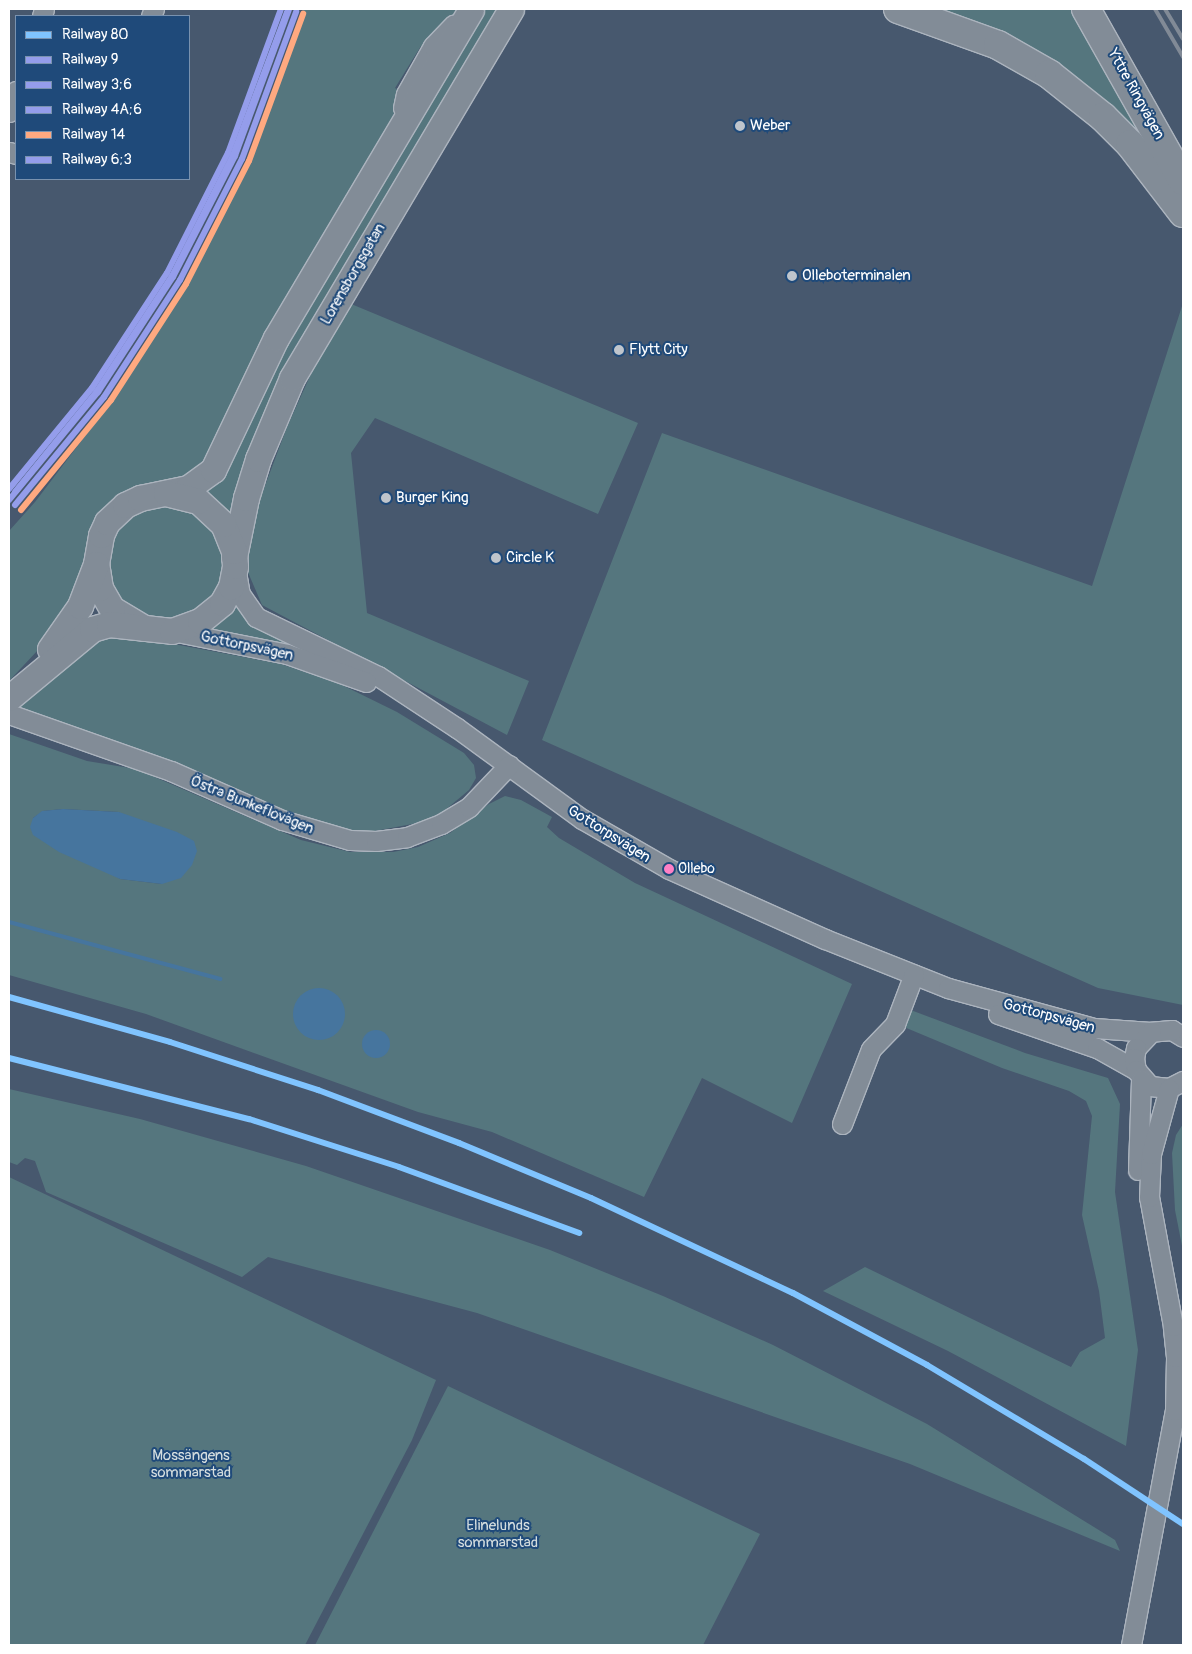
<!DOCTYPE html>
<html>
<head>
<meta charset="utf-8">
<style>
  body { margin:0 }
  #map { position:relative; width:1192px; height:1654px; overflow:hidden; background:#47586e; font-family:Pangolin,sans-serif }
  div>[style] { position:absolute }
  .green>* { inset:0; background:#55767e }
  .round { border-radius:50% }
  .water>* { inset:0; background:#46759e }
  .stream>* { height:4px; margin:-2px; padding:0 2px; transform-origin:2px; border-radius:2px; background:#46759e }
  .roads { filter:drop-shadow(1px 0 #acb4be) drop-shadow(-1px 0 #acb4be) drop-shadow(0 1px #acb4be) drop-shadow(0 -1px #acb4be) }
  .minor>* { height:19px; margin:-9.5px; padding:0 9.5px; transform-origin:9.5px; border-radius:9.5px; background:#828c97 }
  .major>* { height:25px; margin:-12.5px; padding:0 12.5px; transform-origin:12.5px; border-radius:12.5px; background:#828c97 }
  .highway>* { height:28px; margin:-14px; padding:0 14px; transform-origin:14px; border-radius:14px; background:#828c97 }
  .rail>* { height:4px; margin:-2px; padding:0 2px; transform-origin:2px; border-radius:2px; background:#818a96 }
  .rail-1>* { height:6px; margin:-3px; padding:0 3px; transform-origin:3px; border-radius:3px; background:#80c4ff }
  .rail-2>* { height:6px; margin:-3px; padding:0 3px; transform-origin:3px; border-radius:3px; background:#949deb }
  .rail-3>* { height:6px; margin:-3px; padding:0 3px; transform-origin:3px; border-radius:3px; background:#949deb }
  .rail-4>* { height:6px; margin:-3px; padding:0 3px; transform-origin:3px; border-radius:3px; background:#949deb }
  .rail-5>* { height:6px; margin:-3px; padding:0 3px; transform-origin:3px; border-radius:3px; background:#ffa980 }
  .rail-6>* { height:6px; margin:-3px; padding:0 3px; transform-origin:3px; border-radius:3px; background:#949deb }
  .dots>* { width:14px; height:14px; translate:-50% -50%; box-sizing:border-box; border:2px solid #1f4a7a; border-radius:50% }
  span { translate:-50% -50%; white-space:nowrap; text-align:center; line-height:1.15; -webkit-text-stroke:4px #1f4a7a; paint-order:stroke }
  .bus-label { font-size:14px; color:#fff }
  .left { translate:0 -50%; text-align:left }
  .street-label { font-size:15px; color:#fff }
  .poi-label { font-size:15px; color:#fff }
  .park-label { font-size:15px; color:#d5dedf }
  .frame { position:absolute; inset:0; border:10px solid #fff; pointer-events:none }
  .legend { position:absolute; left:15px; top:15px; width:175px; height:165px; box-sizing:border-box; background:#1f4a7a; border:1px solid #7992af; margin:0; padding:6px 9px; list-style:none; font-size:15px; color:#fff }
  .legend li { display:flex; align-items:center; gap:10px; height:25px }
  .legend b { width:25px; border:1px solid #7992af }
</style>
</head>
<body>
<div id="map">
  <div class="green">
    <div style="clip-path:polygon(304px 9px,459px 9px,425px 47px,421px 46px,395px 88px,400px 91px,389px 131px,205px 463px,195px 475px,146px 487px,82px 578px,53px 634px,9px 681px,9px 531px,35px 502px,111px 402px,156px 335px,208px 241px,248px 160px,292px 51px)"></div>
    <div style="clip-path:polygon(481px 9px,501px 9px,306px 340px,232px 521px,201px 494px)"></div>
    <div style="clip-path:polygon(923px 9px,1071px 9px,1170px 180px,1142px 150px)"></div>
    <div style="clip-path:polygon(344px 301px,638px 423px,598px 514px,375px 418px,351px 453px,367px 613px,529px 681px,507px 735px,262px 605px,247px 570px,254px 515px,287px 427px)"></div>
    <div style="clip-path:polygon(1183px 303px,1183px 1005px,1098px 988px,542px 740px,662px 433px,1092px 586px)"></div>
    <div class="round" style="left:107px;top:504px;width:116px;height:116px"></div>
    <div style="clip-path:polygon(233px 602px,246px 619px,263px 631px,323px 657px,208px 630px)"></div>
    <div style="clip-path:polygon(114px 633px,281px 664px,340px 684px,397px 712px,464px 753px,474px 765px,476px 778px,469px 790px,444px 811px,423px 822px,364px 833px,324px 827px,16px 707px,97px 638px)"></div>
    <div style="clip-path:polygon(evenodd,9px 734px,87px 761px,136px 769px,301px 840px,350px 852px,393px 852px,418px 847px,450px 833px,489px 804px,505px 796px,521px 800px,552px 817px,547px 827px,559px 838px,635px 883px,852px 984px,792px 1123px,702px 1078px,644px 1197px,492px 1132px,418px 1112px,146px 1014px,9px 975px,9px 734px,63px 809px,119px 812px,162px 884px,120px 879px,33px 818px,43px 811px,63px 809px)"></div>
    <div style="clip-path:polygon(908px 1009px,1025px 1053px,1108px 1078px,1120px 1104px,1115px 1192px,1138px 1350px,1126px 1446px,948px 1351px,823px 1291px,865px 1267px,1071px 1367px,1080px 1352px,1105px 1338px,1099px 1291px,1082px 1215px,1092px 1116px,1086px 1101px,1069px 1091px,1002px 1068px,904px 1027px)"></div>
    <div style="clip-path:polygon(9px 1089px,140px 1119px,306px 1166px,550px 1250px,663px 1296px,773px 1345px,927px 1424px,1115px 1540px,1120px 1551px,910px 1464px,477px 1313px,268px 1257px,242px 1277px,46px 1192px,35px 1161px,25px 1158px,17px 1165px,9px 1162px)"></div>
    <div style="clip-path:polygon(1183px 1124px,1183px 1251px,1175px 1210px,1172px 1153px,1176px 1135px)"></div>
    <div style="clip-path:polygon(9px 1177px,436px 1380px,412px 1440px,305px 1645px,9px 1645px)"></div>
    <div style="clip-path:polygon(448px 1386px,760px 1534px,703px 1645px,315px 1645px)"></div>
  </div>
  <div class="water">
    <div style="clip-path:polygon(63px 809px,119px 812px,177px 832px,194px 841px,197px 851px,192px 865px,181px 878px,162px 884px,120px 879px,59px 852px,33px 835px,30px 827px,33px 818px,42px 811px)"></div>
    <div class="round" style="left:293px;top:988px;width:52px;height:52px"></div>
    <div class="round" style="left:362px;top:1030px;width:28px;height:28px"></div>
  </div>
  <div class="stream">
    <div style="left:9px;top:922px;width:219px;rotate:15.1deg"></div>
  </div>
  <div class="roads">
    <div class="minor">
      <div style="left:42px;top:16px;width:7px;rotate:-74deg"></div>
      <div style="left:151px;top:16px;width:8px;rotate:-67deg"></div>
      <div style="left:403px;top:108px;width:14px;rotate:-78deg"></div>
      <div style="left:406px;top:94px;width:55px;rotate:-60.6deg"></div>
      <div style="left:433px;top:46px;width:30px;rotate:-46deg"></div>
      <div style="left:9px;top:112px;width:22px;rotate:-72deg"></div>
      <div style="left:9px;top:152px;width:7px;rotate:16deg"></div>
      <div style="left:236px;top:572px;width:22px;rotate:80deg"></div>
      <div style="left:240px;top:594px;width:28px;rotate:55deg"></div>
      <div style="left:256px;top:617px;width:136px;rotate:25.8deg"></div>
      <div style="left:378px;top:676px;width:95px;rotate:33.4deg"></div>
      <div style="left:457px;top:728px;width:155px;rotate:36.1deg"></div>
      <div style="left:582px;top:819px;width:100px;rotate:29.9deg"></div>
      <div style="left:669px;top:869px;width:171px;rotate:24.2deg"></div>
      <div style="left:825px;top:939px;width:132px;rotate:21.7deg"></div>
      <div style="left:948px;top:988px;width:151px;rotate:15.3deg"></div>
      <div style="left:1094px;top:1028px;width:57px;rotate:4deg"></div>
      <div style="left:172px;top:631px;width:117px;rotate:11.3deg"></div>
      <div style="left:287px;top:654px;width:84px;rotate:19.5deg"></div>
      <div style="left:9px;top:714px;width:172px;rotate:19.4deg"></div>
      <div style="left:171px;top:771px;width:121px;rotate:23.8deg"></div>
      <div style="left:282px;top:820px;width:71px;rotate:16.4deg"></div>
      <div style="left:350px;top:840px;width:26px;rotate:2deg"></div>
      <div style="left:376px;top:841px;width:31px;rotate:-7deg"></div>
      <div style="left:407px;top:837px;width:36px;rotate:-21deg"></div>
      <div style="left:441px;top:824px;width:33px;rotate:-31deg"></div>
      <div style="left:469px;top:807px;width:58px;rotate:-46.4deg"></div>
      <div style="left:998px;top:1014px;width:105px;rotate:19deg"></div>
      <div style="left:1097px;top:1048px;width:45px;rotate:29.4deg"></div>
      <div style="left:1183px;top:1037px;width:13px;rotate:-148deg"></div>
      <div style="left:1172px;top:1030px;width:21px;rotate:175deg"></div>
      <div style="left:1151px;top:1032px;width:22px;rotate:133deg"></div>
      <div style="left:1136px;top:1048px;width:10px;rotate:101deg"></div>
      <div style="left:1134px;top:1058px;width:12px;rotate:81deg"></div>
      <div style="left:1136px;top:1070px;width:21px;rotate:49deg"></div>
      <div style="left:1150px;top:1086px;width:19px;rotate:6deg"></div>
      <div style="left:1169px;top:1088px;width:16px;rotate:-27deg"></div>
      <div style="left:842px;top:1124px;width:80px;rotate:-68.9deg"></div>
      <div style="left:871px;top:1049px;width:35px;rotate:-46deg"></div>
      <div style="left:895px;top:1024px;width:53px;rotate:-69.2deg"></div>
      <div style="left:1138px;top:1170px;width:91px;rotate:-88.1deg"></div>
      <div style="left:1131px;top:1645px;width:239px;rotate:-79.4deg"></div>
      <div style="left:1175px;top:1410px;width:53px;rotate:-88.9deg"></div>
      <div style="left:1176px;top:1357px;width:31px;rotate:-96deg"></div>
      <div style="left:1173px;top:1326px;width:131px;rotate:-100.5deg"></div>
      <div style="left:1149px;top:1197px;width:43px;rotate:-87.3deg"></div>
      <div style="left:1151px;top:1154px;width:68px;rotate:-74.7deg"></div>
    </div>
    <div class="major">
      <div style="left:234px;top:557px;width:60px;rotate:-78.5deg"></div>
      <div style="left:246px;top:498px;width:41px;rotate:-72.9deg"></div>
      <div style="left:258px;top:459px;width:88px;rotate:-67.2deg"></div>
      <div style="left:292px;top:378px;width:429px;rotate:-59.3deg"></div>
      <div style="left:144px;top:628px;width:37px;rotate:-149deg"></div>
      <div style="left:112px;top:609px;width:24px;rotate:-120deg"></div>
      <div style="left:100px;top:588px;width:24px;rotate:-99deg"></div>
      <div style="left:96px;top:564px;width:29px;rotate:-80deg"></div>
      <div style="left:101px;top:535px;width:14px;rotate:-65deg"></div>
      <div style="left:107px;top:522px;width:25px;rotate:-43deg"></div>
      <div style="left:125px;top:505px;width:17px;rotate:-25deg"></div>
      <div style="left:140px;top:498px;width:49px;rotate:-11.8deg"></div>
      <div style="left:188px;top:488px;width:31px;rotate:-36deg"></div>
      <div style="left:213px;top:470px;width:146px;rotate:-64.5deg"></div>
      <div style="left:276px;top:338px;width:382px;rotate:-59.3deg"></div>
      <div style="left:50px;top:649px;width:52px;rotate:-55.1deg"></div>
      <div style="left:80px;top:606px;width:45px;rotate:-69.1deg"></div>
      <div style="left:9px;top:698px;width:108px;rotate:-39.7deg"></div>
      <div style="left:92px;top:629px;width:18px;rotate:-16deg"></div>
      <div style="left:109px;top:624px;width:63px;rotate:6.3deg"></div>
      <div style="left:172px;top:631px;width:30px;rotate:-20deg"></div>
      <div style="left:200px;top:621px;width:28px;rotate:-39deg"></div>
      <div style="left:222px;top:603px;width:18px;rotate:-61deg"></div>
      <div style="left:231px;top:587px;width:21px;rotate:-79deg"></div>
      <div style="left:235px;top:566px;width:15px;rotate:-94deg"></div>
      <div style="left:234px;top:551px;width:29px;rotate:-112deg"></div>
      <div style="left:223px;top:524px;width:34px;rotate:-137deg"></div>
      <div style="left:198px;top:501px;width:33px;rotate:-166deg"></div>
    </div>
    <div class="highway">
      <div style="left:898px;top:9px;width:106px;rotate:19.8deg"></div>
      <div style="left:998px;top:45px;width:59px;rotate:29.6deg"></div>
      <div style="left:1049px;top:74px;width:69px;rotate:38.5deg"></div>
      <div style="left:1103px;top:117px;width:38px;rotate:45deg"></div>
      <div style="left:1130px;top:144px;width:87px;rotate:52.5deg"></div>
      <div style="left:1086px;top:9px;width:197px;rotate:60.6deg"></div>
    </div>
  </div>
  <div class="rail">
    <div style="left:1155px;top:9px;width:56px;rotate:59.7deg"></div>
    <div style="left:1165px;top:9px;width:35px;rotate:59deg"></div>
  </div>
  <div class="rail-1">
    <div style="left:9px;top:997px;width:167px;rotate:15.6deg"></div>
    <div style="left:170px;top:1042px;width:156px;rotate:18deg"></div>
    <div style="left:318px;top:1090px;width:151px;rotate:20.6deg"></div>
    <div style="left:459px;top:1143px;width:143px;rotate:22.6deg"></div>
    <div style="left:591px;top:1198px;width:223px;rotate:25.2deg"></div>
    <div style="left:793px;top:1293px;width:152px;rotate:28.2deg"></div>
    <div style="left:927px;top:1365px;width:183px;rotate:30.9deg"></div>
    <div style="left:1084px;top:1459px;width:118px;rotate:33.3deg"></div>
    <div style="left:9px;top:1058px;width:248px;rotate:14.3deg"></div>
    <div style="left:249px;top:1119px;width:157px;rotate:17.7deg"></div>
    <div style="left:399px;top:1167px;width:192px;rotate:20.1deg"></div>
  </div>
  <div class="rail-2">
    <div style="left:9px;top:500px;width:140px;rotate:-50.5deg"></div>
    <div style="left:98px;top:392px;width:137px;rotate:-56.9deg"></div>
    <div style="left:173px;top:277px;width:136px;rotate:-62.9deg"></div>
    <div style="left:235px;top:156px;width:157px;rotate:-69.8deg"></div>
  </div>
  <div class="rail-3">
    <div style="left:15px;top:505px;width:140px;rotate:-50.5deg"></div>
    <div style="left:104px;top:397px;width:140px;rotate:-57deg"></div>
    <div style="left:180px;top:280px;width:136px;rotate:-62.9deg"></div>
    <div style="left:242px;top:159px;width:157px;rotate:-69.8deg"></div>
  </div>
  <div class="rail-4">
    <div style="left:9px;top:489px;width:131px;rotate:-50.6deg"></div>
    <div style="left:92px;top:388px;width:137px;rotate:-56.9deg"></div>
    <div style="left:167px;top:273px;width:135px;rotate:-63.1deg"></div>
    <div style="left:228px;top:153px;width:153px;rotate:-69.8deg"></div>
  </div>
  <div class="rail-5">
    <div style="left:21px;top:510px;width:142px;rotate:-50.7deg"></div>
    <div style="left:111px;top:400px;width:138px;rotate:-57.1deg"></div>
    <div style="left:186px;top:284px;width:138px;rotate:-62.9deg"></div>
    <div style="left:249px;top:161px;width:157px;rotate:-69.8deg"></div>
  </div>
  <div class="rail-6">
    <div style="left:15px;top:492px;width:130px;rotate:-50.9deg"></div>
    <div style="left:97px;top:391px;width:137px;rotate:-56.9deg"></div>
    <div style="left:172px;top:276px;width:136px;rotate:-63.2deg"></div>
    <div style="left:233px;top:155px;width:153px;rotate:-69.3deg"></div>
  </div>
  <div class="dots">
    <div style="left:740px;top:126px;background:#bfc5cc"></div>
    <div style="left:792px;top:276px;background:#bfc5cc"></div>
    <div style="left:619px;top:350px;background:#bfc5cc"></div>
    <div style="left:386px;top:498px;background:#bfc5cc"></div>
    <div style="left:496px;top:558px;background:#bfc5cc"></div>
    <div style="left:669px;top:869px;background:#ff80c5"></div>
  </div>
  <div class="bus-label">
    <span class="left" style="left:678px;top:869px">Ollebo</span>
  </div>
  <div class="street-label">
    <span style="left:1136px;top:94px;rotate:61deg">Yttre Ringvägen</span>
    <span style="left:353px;top:274px;rotate:-60deg">Lorensborgsgatan</span>
    <span style="left:247px;top:646px;rotate:12deg">Gottorpsvägen</span>
    <span style="left:252px;top:805px;rotate:22deg">Östra Bunkeflovägen</span>
    <span style="left:609px;top:834px;rotate:32deg">Gottorpsvägen</span>
    <span style="left:1049px;top:1016px;rotate:15deg">Gottorpsvägen</span>
  </div>
  <div class="poi-label">
    <span class="left" style="left:750px;top:126px">Weber</span>
    <span class="left" style="left:802px;top:276px">Olleboterminalen</span>
    <span class="left" style="left:629px;top:350px">Flytt City</span>
    <span class="left" style="left:396px;top:498px">Burger King</span>
    <span class="left" style="left:506px;top:558px">Circle K</span>
  </div>
  <div class="park-label">
    <span style="left:191px;top:1464px">Mossängens<br>sommarstad</span>
    <span style="left:498px;top:1534px">Elinelunds<br>sommarstad</span>
  </div>
  <div class="frame"></div>
  <ul class="legend">
  <li><b style="height:6px;background:#80c4ff"></b>Railway 80</li>
  <li><b style="height:6px;background:#949deb"></b>Railway 9</li>
  <li><b style="height:6px;background:#949deb"></b>Railway 3;6</li>
  <li><b style="height:6px;background:#949deb"></b>Railway 4A;6</li>
  <li><b style="height:6px;background:#ffa980"></b>Railway 14</li>
  <li><b style="height:6px;background:#949deb"></b>Railway 6;3</li>
  </ul>
</div>
</body>
</html>
